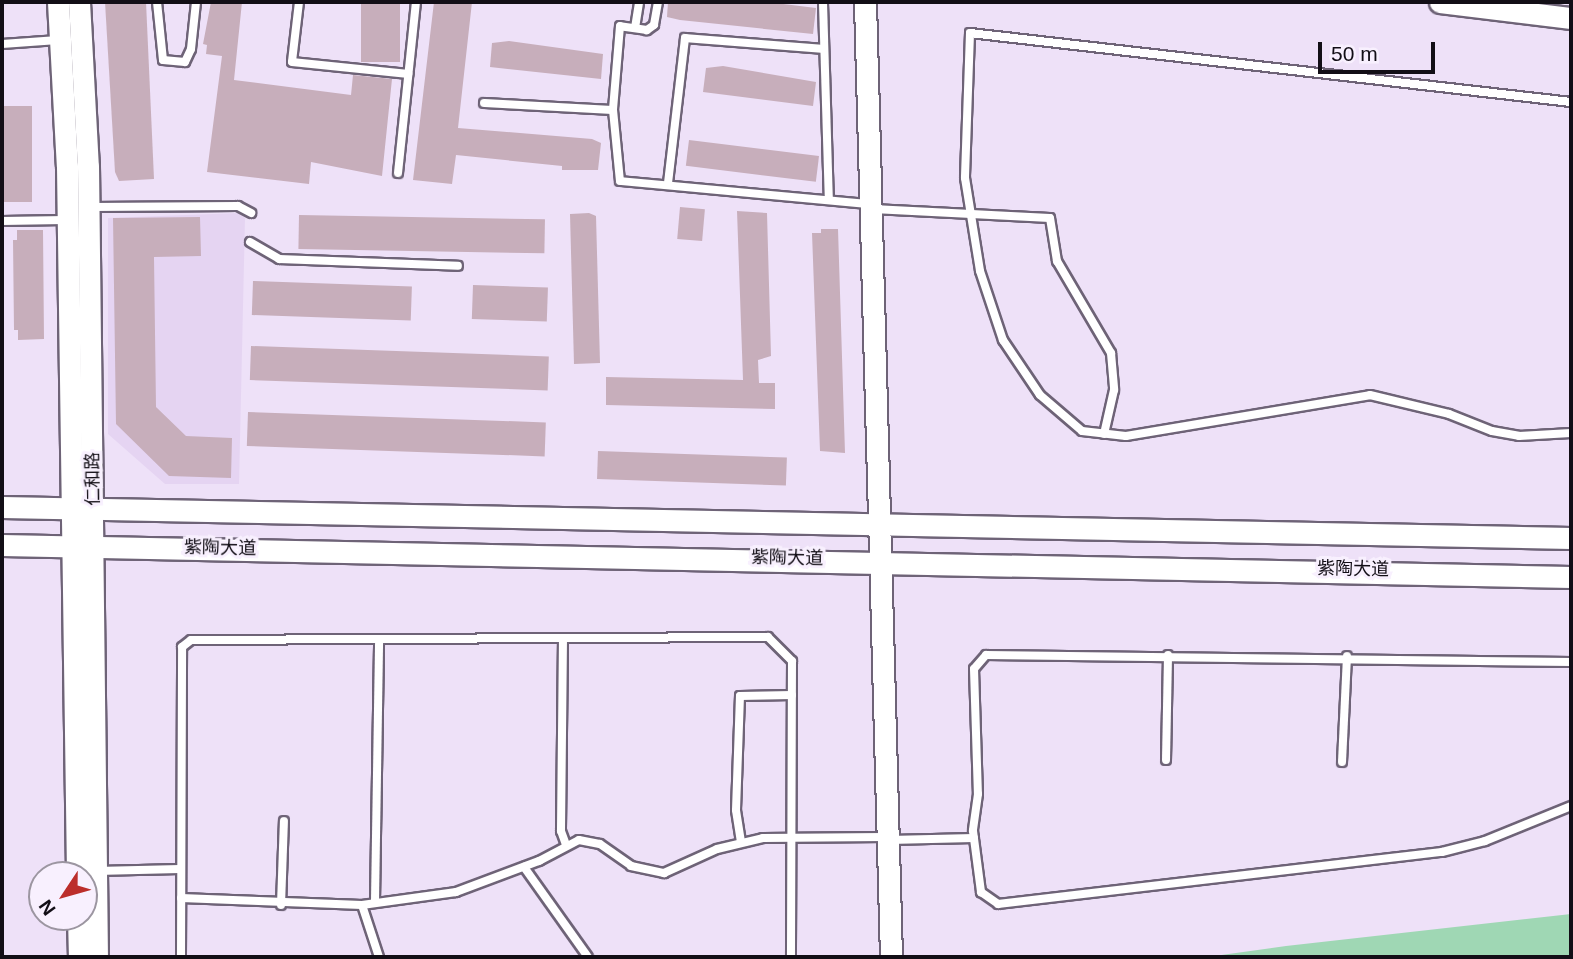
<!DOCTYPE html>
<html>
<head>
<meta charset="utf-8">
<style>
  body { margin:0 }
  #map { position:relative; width:1573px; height:959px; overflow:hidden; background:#eee1f8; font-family:Arial,"Noto Sans SC",sans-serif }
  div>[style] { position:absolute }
  .built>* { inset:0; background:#e5d4f2 }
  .green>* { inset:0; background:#9fd7b4 }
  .building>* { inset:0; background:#c7aebb; transform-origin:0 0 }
  .roads { filter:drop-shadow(2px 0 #6e6377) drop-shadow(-2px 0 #6e6377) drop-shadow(0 2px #6e6377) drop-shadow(0 -2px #6e6377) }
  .lane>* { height:8px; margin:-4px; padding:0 4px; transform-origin:4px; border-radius:4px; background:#fff }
  .secondary>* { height:21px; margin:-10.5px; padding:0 10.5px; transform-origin:10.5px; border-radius:10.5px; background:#fff }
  span { translate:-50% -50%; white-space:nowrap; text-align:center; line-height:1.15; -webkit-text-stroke:6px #f8f0fe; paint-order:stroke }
  .street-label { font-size:18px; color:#120e16 }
  .frame { position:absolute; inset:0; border:4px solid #120e16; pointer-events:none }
  .north { position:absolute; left:28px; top:861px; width:70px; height:70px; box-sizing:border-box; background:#f8f0fe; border:2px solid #9c96a1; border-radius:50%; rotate:234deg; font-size:19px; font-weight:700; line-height:28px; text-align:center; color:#120e16 }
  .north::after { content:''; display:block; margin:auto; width:24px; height:32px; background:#bc2e2b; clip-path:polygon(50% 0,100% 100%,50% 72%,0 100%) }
  .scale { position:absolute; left:1318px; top:42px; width:117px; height:32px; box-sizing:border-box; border:4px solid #120e16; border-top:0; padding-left:9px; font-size:21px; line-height:24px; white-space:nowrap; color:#120e16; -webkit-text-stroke:5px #f8f0fe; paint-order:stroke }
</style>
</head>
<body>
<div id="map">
  <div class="built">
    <div style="clip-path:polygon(239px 213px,245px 218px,239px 484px,165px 484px,108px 434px,108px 218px)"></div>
  </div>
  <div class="green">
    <div style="clip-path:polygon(1571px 914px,1571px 957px,1207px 957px,1286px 946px)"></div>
  </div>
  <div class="building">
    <div style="clip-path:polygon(105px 2px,146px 2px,154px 179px,119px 181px,115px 172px)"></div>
    <div style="clip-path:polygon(211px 2px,242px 2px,234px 80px,351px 95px,353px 75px,392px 79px,382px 176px,311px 162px,309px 184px,207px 172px,222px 56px,206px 54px,207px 45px,203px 44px)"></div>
    <div style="left:361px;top:2px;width:39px;height:60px"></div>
    <div style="clip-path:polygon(434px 2px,472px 2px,458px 128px,592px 139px,601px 143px,598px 170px,562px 170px,562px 166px,456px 155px,452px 184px,413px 180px)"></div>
    <div style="clip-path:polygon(668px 2px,767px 2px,816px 8px,813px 34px,680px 20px,667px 17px)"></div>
    <div style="clip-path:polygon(509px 41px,603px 54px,601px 79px,490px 67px,492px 43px)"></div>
    <div style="clip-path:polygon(723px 66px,816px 82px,813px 106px,703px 92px,706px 68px)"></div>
    <div style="left:2px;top:106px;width:30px;height:96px"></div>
    <div style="left:689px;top:140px;width:131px;height:26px;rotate:7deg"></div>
    <div style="left:680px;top:207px;width:25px;height:32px;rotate:5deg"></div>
    <div style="clip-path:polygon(737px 211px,767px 213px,771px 356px,758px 360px,759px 383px,775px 383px,775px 409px,606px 405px,606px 377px,743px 380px)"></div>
    <div style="clip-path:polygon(589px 213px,596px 216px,600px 363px,574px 364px,570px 214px)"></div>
    <div style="left:299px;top:215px;width:246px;height:34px;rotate:1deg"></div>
    <div style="clip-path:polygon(200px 217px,201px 256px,154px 257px,156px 407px,186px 436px,232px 438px,231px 478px,169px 476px,116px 424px,113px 218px)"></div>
    <div style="clip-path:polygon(821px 229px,838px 229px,845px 453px,820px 451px,812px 233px,821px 233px)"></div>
    <div style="clip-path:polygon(17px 230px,43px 230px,44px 339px,18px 340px,18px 330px,14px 330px,13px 240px,17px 240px)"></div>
    <div style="left:253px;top:281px;width:159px;height:34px;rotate:2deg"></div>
    <div style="left:473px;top:285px;width:75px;height:34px;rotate:2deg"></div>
    <div style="left:251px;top:346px;width:298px;height:34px;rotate:2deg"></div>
    <div style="left:248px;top:412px;width:298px;height:34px;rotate:2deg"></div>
    <div style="left:598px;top:451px;width:189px;height:28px;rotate:2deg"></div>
  </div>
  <div class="roads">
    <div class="lane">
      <div style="left:157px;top:2px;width:58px;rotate:84.1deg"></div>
      <div style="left:163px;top:60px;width:22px;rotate:5deg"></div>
      <div style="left:185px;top:62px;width:14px;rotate:-65deg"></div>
      <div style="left:191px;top:49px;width:47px;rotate:-83.9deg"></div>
      <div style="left:299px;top:2px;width:60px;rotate:96.7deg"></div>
      <div style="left:292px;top:62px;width:117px;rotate:5.9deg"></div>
      <div style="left:658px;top:2px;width:23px;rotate:100deg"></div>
      <div style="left:654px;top:25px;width:9px;rotate:144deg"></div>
      <div style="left:647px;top:30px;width:27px;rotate:-172deg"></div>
      <div style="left:620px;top:26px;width:84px;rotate:94.8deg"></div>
      <div style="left:613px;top:110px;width:71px;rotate:84.4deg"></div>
      <div style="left:620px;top:181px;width:250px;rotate:5.3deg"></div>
      <div style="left:823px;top:3px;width:197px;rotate:88.3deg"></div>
      <div style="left:635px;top:28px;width:26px;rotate:-81deg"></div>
      <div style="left:2px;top:44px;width:56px;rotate:-4.1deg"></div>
      <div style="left:1571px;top:102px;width:605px;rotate:-173.45deg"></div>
      <div style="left:970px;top:33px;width:145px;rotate:92deg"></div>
      <div style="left:965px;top:178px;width:94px;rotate:80.8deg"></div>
      <div style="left:980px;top:271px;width:73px;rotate:71.6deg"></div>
      <div style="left:1003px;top:340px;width:66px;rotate:56.1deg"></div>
      <div style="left:1040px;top:395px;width:55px;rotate:40.6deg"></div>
      <div style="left:1082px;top:431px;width:44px;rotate:6.5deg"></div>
      <div style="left:1126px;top:436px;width:247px;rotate:-9.5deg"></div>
      <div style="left:1370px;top:395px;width:81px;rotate:13.5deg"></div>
      <div style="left:1449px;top:414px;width:46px;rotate:21.6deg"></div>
      <div style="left:1492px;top:431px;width:27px;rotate:10deg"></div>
      <div style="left:1519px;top:436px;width:52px;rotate:-3.3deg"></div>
      <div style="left:484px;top:103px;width:129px;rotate:3.1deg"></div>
      <div style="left:398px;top:173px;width:172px;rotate:-84deg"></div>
      <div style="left:668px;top:183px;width:146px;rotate:-83.3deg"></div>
      <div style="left:685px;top:38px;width:139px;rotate:4.5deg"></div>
      <div style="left:91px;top:207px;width:147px;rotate:-0.4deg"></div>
      <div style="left:238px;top:206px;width:15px;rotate:28deg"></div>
      <div style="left:873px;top:209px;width:177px;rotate:2.9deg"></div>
      <div style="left:1050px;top:218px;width:44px;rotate:80.8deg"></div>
      <div style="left:1057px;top:261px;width:107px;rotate:59.6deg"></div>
      <div style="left:1111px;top:353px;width:37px;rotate:85deg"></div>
      <div style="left:1114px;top:390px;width:45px;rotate:102.8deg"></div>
      <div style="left:2px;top:221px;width:63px;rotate:-0.9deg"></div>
      <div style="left:250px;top:242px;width:34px;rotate:30deg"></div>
      <div style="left:279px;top:259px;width:179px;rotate:2.2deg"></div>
      <div style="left:563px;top:638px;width:193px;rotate:90.6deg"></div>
      <div style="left:561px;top:831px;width:15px;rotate:70deg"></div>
      <div style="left:1571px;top:662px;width:585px;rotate:-179.31deg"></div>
      <div style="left:986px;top:655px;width:18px;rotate:131deg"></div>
      <div style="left:974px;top:669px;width:125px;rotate:88.2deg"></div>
      <div style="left:978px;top:794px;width:37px;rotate:98deg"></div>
      <div style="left:973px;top:831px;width:62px;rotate:82.5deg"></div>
      <div style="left:981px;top:892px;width:21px;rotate:35deg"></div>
      <div style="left:998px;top:904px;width:447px;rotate:-6.7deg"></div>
      <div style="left:1442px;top:852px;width:44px;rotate:-14.3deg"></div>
      <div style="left:1485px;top:841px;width:93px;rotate:-22.1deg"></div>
      <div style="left:1166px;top:760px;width:105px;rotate:-88.9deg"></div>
      <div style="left:1342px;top:762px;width:106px;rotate:-87.3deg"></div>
      <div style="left:889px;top:840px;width:85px;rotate:-1.3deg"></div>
      <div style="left:741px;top:842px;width:32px;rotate:-99deg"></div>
      <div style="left:736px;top:810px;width:114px;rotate:-88deg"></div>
      <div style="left:740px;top:696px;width:52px;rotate:-1.1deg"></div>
      <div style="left:524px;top:867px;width:110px;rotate:54.6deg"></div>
      <div style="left:96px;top:871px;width:84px;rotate:-1.4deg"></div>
      <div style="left:181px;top:898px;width:181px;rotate:2.2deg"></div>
      <div style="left:362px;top:905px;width:95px;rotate:-7.9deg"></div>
      <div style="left:456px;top:892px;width:89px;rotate:-20.5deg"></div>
      <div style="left:539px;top:861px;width:45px;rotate:-27.7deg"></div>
      <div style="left:579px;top:840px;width:21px;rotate:11deg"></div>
      <div style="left:600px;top:844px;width:38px;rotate:35deg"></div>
      <div style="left:631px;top:866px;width:34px;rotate:12deg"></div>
      <div style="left:664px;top:873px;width:58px;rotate:-24.4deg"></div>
      <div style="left:717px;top:849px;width:47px;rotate:-13.4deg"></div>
      <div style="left:763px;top:838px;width:122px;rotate:-0.5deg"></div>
      <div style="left:375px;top:901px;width:261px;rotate:-89.1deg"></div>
      <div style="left:281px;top:905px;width:84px;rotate:-88deg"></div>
      <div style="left:362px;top:905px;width:55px;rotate:71.9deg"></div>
      <div style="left:181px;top:957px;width:310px;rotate:-89.8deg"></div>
      <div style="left:182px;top:647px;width:11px;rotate:-38deg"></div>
      <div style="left:191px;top:640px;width:577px;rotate:-0.3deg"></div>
      <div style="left:768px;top:637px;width:34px;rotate:45deg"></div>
      <div style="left:792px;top:661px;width:294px;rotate:90.2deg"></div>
    </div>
    <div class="secondary">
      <div style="left:58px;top:2px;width:164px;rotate:86.9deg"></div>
      <div style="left:67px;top:166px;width:709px;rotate:89.19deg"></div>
      <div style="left:79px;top:2px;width:164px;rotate:86.9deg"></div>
      <div style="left:88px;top:166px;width:791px;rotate:89.35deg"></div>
      <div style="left:865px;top:2px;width:955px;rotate:88.44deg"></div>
      <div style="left:1440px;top:2px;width:132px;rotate:7deg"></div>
      <div style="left:2px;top:507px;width:1569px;rotate:1.13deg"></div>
      <div style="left:2px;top:545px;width:1569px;rotate:1.17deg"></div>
      <div style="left:78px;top:917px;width:40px;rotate:88.6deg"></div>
    </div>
  </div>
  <div class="street-label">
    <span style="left:93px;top:479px;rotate:-91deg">仁和路</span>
    <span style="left:220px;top:548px;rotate:1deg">紫陶大道</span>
    <span style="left:787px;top:558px;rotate:1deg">紫陶大道</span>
    <span style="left:1353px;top:569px;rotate:1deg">紫陶大道</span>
  </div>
  <div class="frame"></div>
  <div class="north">N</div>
  <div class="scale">50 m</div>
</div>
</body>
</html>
